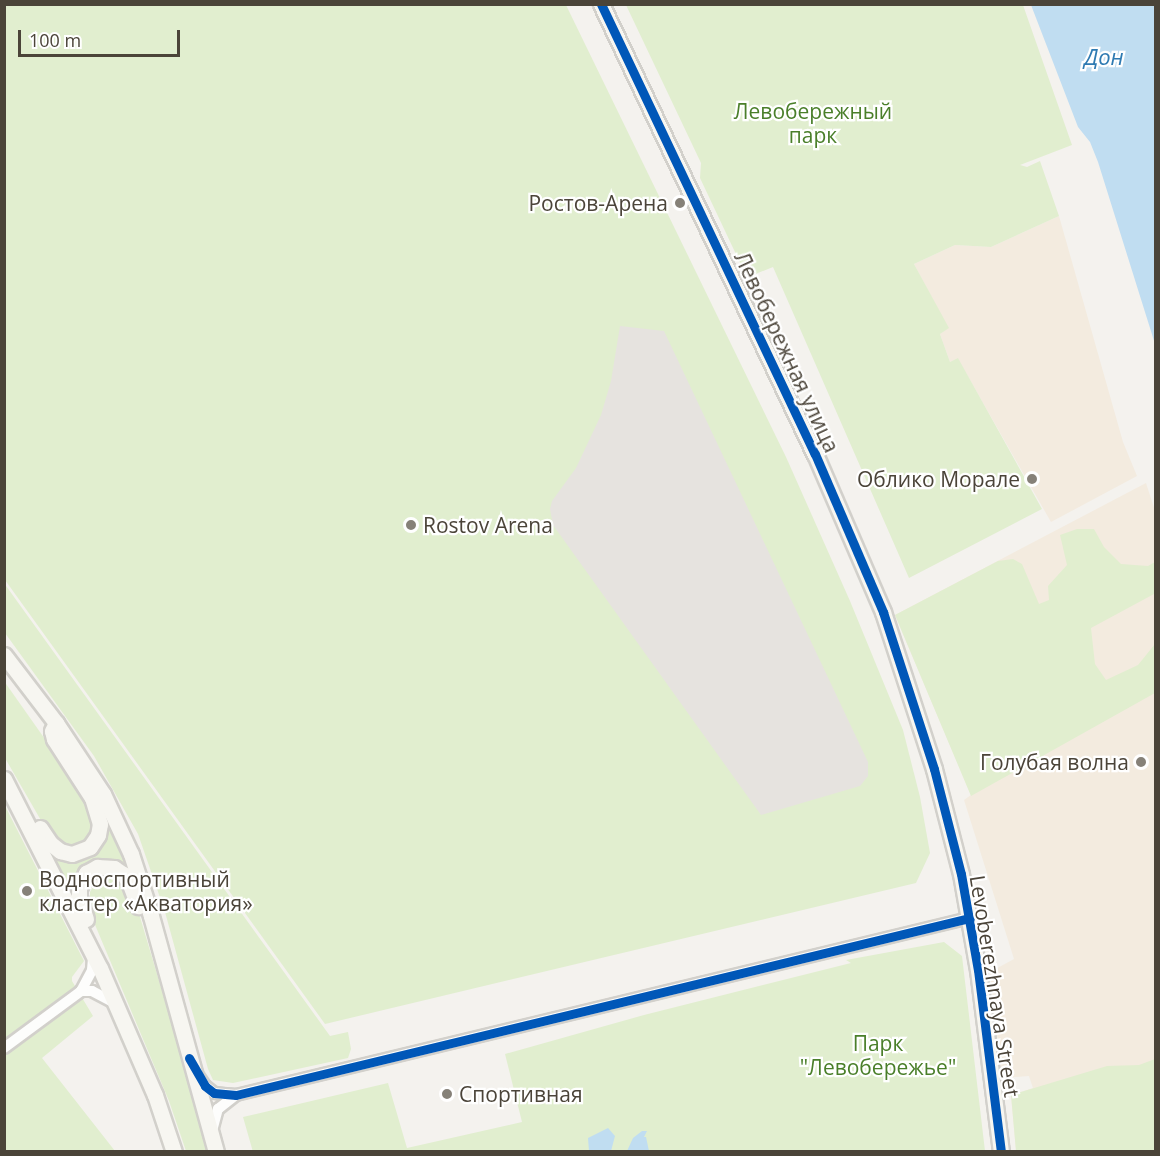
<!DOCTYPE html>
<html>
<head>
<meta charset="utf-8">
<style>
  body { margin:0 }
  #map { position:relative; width:1160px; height:1156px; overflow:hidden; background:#f4f2ee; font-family:"Open Sans",sans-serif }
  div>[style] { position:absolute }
  .commercial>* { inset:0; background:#f3ebdf }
  .green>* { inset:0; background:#e1eecf }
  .parking>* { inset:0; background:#e6e3df }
  .water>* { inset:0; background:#c0ddf1 }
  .roads { filter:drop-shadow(2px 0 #d2d0cb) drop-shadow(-2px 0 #d2d0cb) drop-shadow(0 2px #d2d0cb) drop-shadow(0 -2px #d2d0cb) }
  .minor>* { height:10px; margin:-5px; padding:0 5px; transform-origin:5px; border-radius:5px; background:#fdfdfc }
  .secondary>* { height:15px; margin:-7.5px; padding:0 7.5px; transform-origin:7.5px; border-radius:7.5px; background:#f7f6f1 }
  .cycleway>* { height:9px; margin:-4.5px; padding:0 4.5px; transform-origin:4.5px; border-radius:4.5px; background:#0057b8 }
  .dots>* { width:16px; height:16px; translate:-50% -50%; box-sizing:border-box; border:3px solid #fff; border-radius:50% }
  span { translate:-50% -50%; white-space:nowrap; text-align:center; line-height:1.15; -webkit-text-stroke:4.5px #fff; paint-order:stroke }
  .park-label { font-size:21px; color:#4a7f2a }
  .poi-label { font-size:21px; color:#4b4439 }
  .right { translate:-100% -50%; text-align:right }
  .left { translate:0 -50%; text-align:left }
  .street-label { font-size:21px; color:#4b4439 }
  .water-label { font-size:22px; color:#2e7ab2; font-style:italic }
  .frame { position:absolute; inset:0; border:6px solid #4b4439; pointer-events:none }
  .scale { position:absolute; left:18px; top:30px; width:162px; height:27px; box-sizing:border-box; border:3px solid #4b4439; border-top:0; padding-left:8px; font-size:18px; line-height:21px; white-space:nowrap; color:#4b4439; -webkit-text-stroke:4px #fff; paint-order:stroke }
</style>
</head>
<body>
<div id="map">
  <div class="commercial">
    <div style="clip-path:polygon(1059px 216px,1123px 442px,1137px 476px,1051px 522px,958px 359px,950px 362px,940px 334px,948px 328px,914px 264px,955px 245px,991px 247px)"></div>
    <div style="clip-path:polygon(1146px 483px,1156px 514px,1155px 1151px,1016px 1151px,1011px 1095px,1033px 1088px,1029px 1076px,1002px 1078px,990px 972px,1014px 959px,964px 800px,971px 795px,895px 615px)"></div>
  </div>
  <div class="green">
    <div style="clip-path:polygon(4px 5px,566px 5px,786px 457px,850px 601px,903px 730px,920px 797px,930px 853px,916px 883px,325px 1024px,5px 580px)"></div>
    <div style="clip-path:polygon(626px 5px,1023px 5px,1072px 145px,1020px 165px,1027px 167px,1040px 161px,1059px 216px,991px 247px,955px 245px,914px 264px,949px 328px,940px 334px,950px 362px,958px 358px,1042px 509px,909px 578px,773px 267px,753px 275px,749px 266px,743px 269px,700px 178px,701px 163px)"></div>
    <div style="clip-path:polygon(1077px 529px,1094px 529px,1104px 547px,1121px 564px,1148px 566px,1155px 562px,1154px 594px,1091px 628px,1095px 664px,1106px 680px,1138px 665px,1155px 644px,1155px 693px,971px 796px,895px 615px,998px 561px,1013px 559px,1022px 564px,1039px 604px,1049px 600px,1048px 586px,1067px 565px,1060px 535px)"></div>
    <div style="clip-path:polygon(4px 583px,330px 1036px,348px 1032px,351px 1049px,348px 1058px,233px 1083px,213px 1080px,208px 1069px,165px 912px,138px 834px,94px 756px,5px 633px)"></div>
    <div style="clip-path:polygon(4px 681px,71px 776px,92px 812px,95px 824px,88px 842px,66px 848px,50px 836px,5px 758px)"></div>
    <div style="clip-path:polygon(4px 804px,84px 961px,72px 977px,72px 981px,93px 1016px,42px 1058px,115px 1151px,5px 1151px)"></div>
    <div style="clip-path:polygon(106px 825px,109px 825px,126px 863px,76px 877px,71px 891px,68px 891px,52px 859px,54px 856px,75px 861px,85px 858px,101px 845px)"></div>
    <div style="clip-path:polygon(107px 878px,121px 882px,134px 897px,210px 1151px,186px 1151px,169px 1101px,93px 920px,90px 911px,90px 892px,94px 885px)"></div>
    <div style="clip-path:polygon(944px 942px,962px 956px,985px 1151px,253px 1152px,243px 1117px,388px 1083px,407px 1148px,522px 1122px,505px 1054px,644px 1015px,851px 963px,846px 960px)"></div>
    <div style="clip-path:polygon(1155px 1059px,1155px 1151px,1016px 1151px,1011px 1095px,1107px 1066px,1139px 1065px)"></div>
  </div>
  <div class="parking">
    <div style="clip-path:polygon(620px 326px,664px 331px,868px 762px,868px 776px,860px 786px,761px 815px,553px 525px,550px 509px,552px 501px,576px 468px,601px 415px,611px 381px)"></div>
  </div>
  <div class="water">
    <div style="clip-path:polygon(1031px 5px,1155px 5px,1155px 344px,1098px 162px,1090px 142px,1078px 127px)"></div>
    <div style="clip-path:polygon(608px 1128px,615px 1136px,611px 1151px,589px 1151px,588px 1138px)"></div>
    <div style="clip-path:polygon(642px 1131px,647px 1131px,644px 1137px,646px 1137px,649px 1151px,627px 1151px,633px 1138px)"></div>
  </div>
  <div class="roads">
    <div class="minor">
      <div style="left:81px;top:991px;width:11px"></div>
      <div style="left:92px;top:991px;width:27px;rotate:28deg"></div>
      <div style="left:4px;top:1048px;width:96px;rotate:-36.5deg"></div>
      <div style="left:81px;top:991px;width:24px;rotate:-62deg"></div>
      <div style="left:92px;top:970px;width:12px;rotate:-85deg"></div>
      <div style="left:199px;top:1077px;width:11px;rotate:56deg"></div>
      <div style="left:205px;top:1086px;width:11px;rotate:38deg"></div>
      <div style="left:214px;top:1093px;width:22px;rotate:5deg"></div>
      <div style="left:236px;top:1095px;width:755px;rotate:-13.56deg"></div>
      <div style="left:212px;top:1131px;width:23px;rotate:-75deg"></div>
      <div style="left:218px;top:1109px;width:23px;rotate:-38deg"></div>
    </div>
    <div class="secondary">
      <div style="left:601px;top:4px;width:498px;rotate:64.6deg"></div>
      <div style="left:815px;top:454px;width:172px;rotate:66.7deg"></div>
      <div style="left:883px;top:612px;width:165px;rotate:72deg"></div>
      <div style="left:934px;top:769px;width:108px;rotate:75.6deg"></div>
      <div style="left:961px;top:874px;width:97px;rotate:80deg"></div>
      <div style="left:978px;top:970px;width:183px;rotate:82.8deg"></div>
      <div style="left:4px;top:655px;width:86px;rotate:52.6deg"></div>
      <div style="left:56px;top:723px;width:85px;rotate:56.5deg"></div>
      <div style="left:103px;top:794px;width:66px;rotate:65deg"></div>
      <div style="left:131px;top:854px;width:65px;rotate:72.1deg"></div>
      <div style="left:151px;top:916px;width:245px;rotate:74.6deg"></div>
      <div style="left:4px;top:779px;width:212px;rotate:63.1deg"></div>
      <div style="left:100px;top:968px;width:138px;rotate:66.6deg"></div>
      <div style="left:155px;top:1095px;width:60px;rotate:71.6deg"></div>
      <div style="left:40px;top:828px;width:18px;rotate:56deg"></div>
      <div style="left:50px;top:843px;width:13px;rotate:39deg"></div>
      <div style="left:60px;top:851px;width:12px;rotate:14deg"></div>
      <div style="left:72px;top:854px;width:19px;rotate:-21deg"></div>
      <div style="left:90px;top:847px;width:14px;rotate:-56deg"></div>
      <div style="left:98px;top:835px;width:11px;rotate:-80deg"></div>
      <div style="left:100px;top:824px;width:27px;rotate:-107deg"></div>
      <div style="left:92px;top:798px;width:70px;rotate:-122.8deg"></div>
      <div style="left:54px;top:739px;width:8px;rotate:-104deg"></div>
      <div style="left:52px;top:731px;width:9px;rotate:-63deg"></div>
      <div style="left:86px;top:919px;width:23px;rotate:-108deg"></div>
      <div style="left:79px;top:897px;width:9px;rotate:-90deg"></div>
      <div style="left:79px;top:888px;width:17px;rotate:-65deg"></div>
      <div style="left:86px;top:873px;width:13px;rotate:-29deg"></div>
      <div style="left:97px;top:867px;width:17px;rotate:3deg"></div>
      <div style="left:114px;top:868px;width:11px;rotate:34deg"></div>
      <div style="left:123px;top:874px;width:10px;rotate:53deg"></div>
      <div style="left:129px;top:882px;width:26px;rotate:69deg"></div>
    </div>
  </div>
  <div class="cycleway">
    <div style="left:601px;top:4px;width:498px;rotate:64.6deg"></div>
    <div style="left:815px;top:454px;width:172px;rotate:66.7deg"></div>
    <div style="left:883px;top:612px;width:165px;rotate:72deg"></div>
    <div style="left:934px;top:769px;width:108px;rotate:75.6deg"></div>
    <div style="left:961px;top:874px;width:97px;rotate:80deg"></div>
    <div style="left:978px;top:970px;width:183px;rotate:82.8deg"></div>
    <div style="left:189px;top:1058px;width:32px;rotate:60deg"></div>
    <div style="left:205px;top:1086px;width:11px;rotate:38deg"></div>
    <div style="left:214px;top:1093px;width:22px;rotate:5deg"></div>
    <div style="left:236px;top:1095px;width:755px;rotate:-13.56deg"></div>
  </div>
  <div class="dots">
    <div style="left:680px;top:203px;background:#868178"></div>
    <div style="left:1032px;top:479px;background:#868178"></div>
    <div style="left:411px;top:525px;background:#868178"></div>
    <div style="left:1141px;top:762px;background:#868178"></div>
    <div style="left:27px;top:891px;background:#868178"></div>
    <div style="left:447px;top:1094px;background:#868178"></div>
  </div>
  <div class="park-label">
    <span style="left:813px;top:123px">Левобережный<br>парк</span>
    <span style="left:878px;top:1055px">Парк<br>"Левобережье"</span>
  </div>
  <div class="poi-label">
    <span class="right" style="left:668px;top:203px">Ростов-Арена</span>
    <span class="right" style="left:1020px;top:479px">Облико Морале</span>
    <span class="left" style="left:423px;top:525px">Rostov Arena</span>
    <span class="right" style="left:1129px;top:762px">Голубая волна</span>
    <span class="left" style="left:39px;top:891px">Водноспортивный<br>кластер «Акватория»</span>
    <span class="left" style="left:459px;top:1094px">Спортивная</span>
  </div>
  <div class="street-label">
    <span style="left:787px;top:352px;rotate:65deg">Левобережная улица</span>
    <span style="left:995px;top:986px;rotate:81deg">Levoberezhnaya Street</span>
  </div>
  <div class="water-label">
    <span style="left:1104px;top:57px">Дон</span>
  </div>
  <div class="frame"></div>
  <div class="scale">100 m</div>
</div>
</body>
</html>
